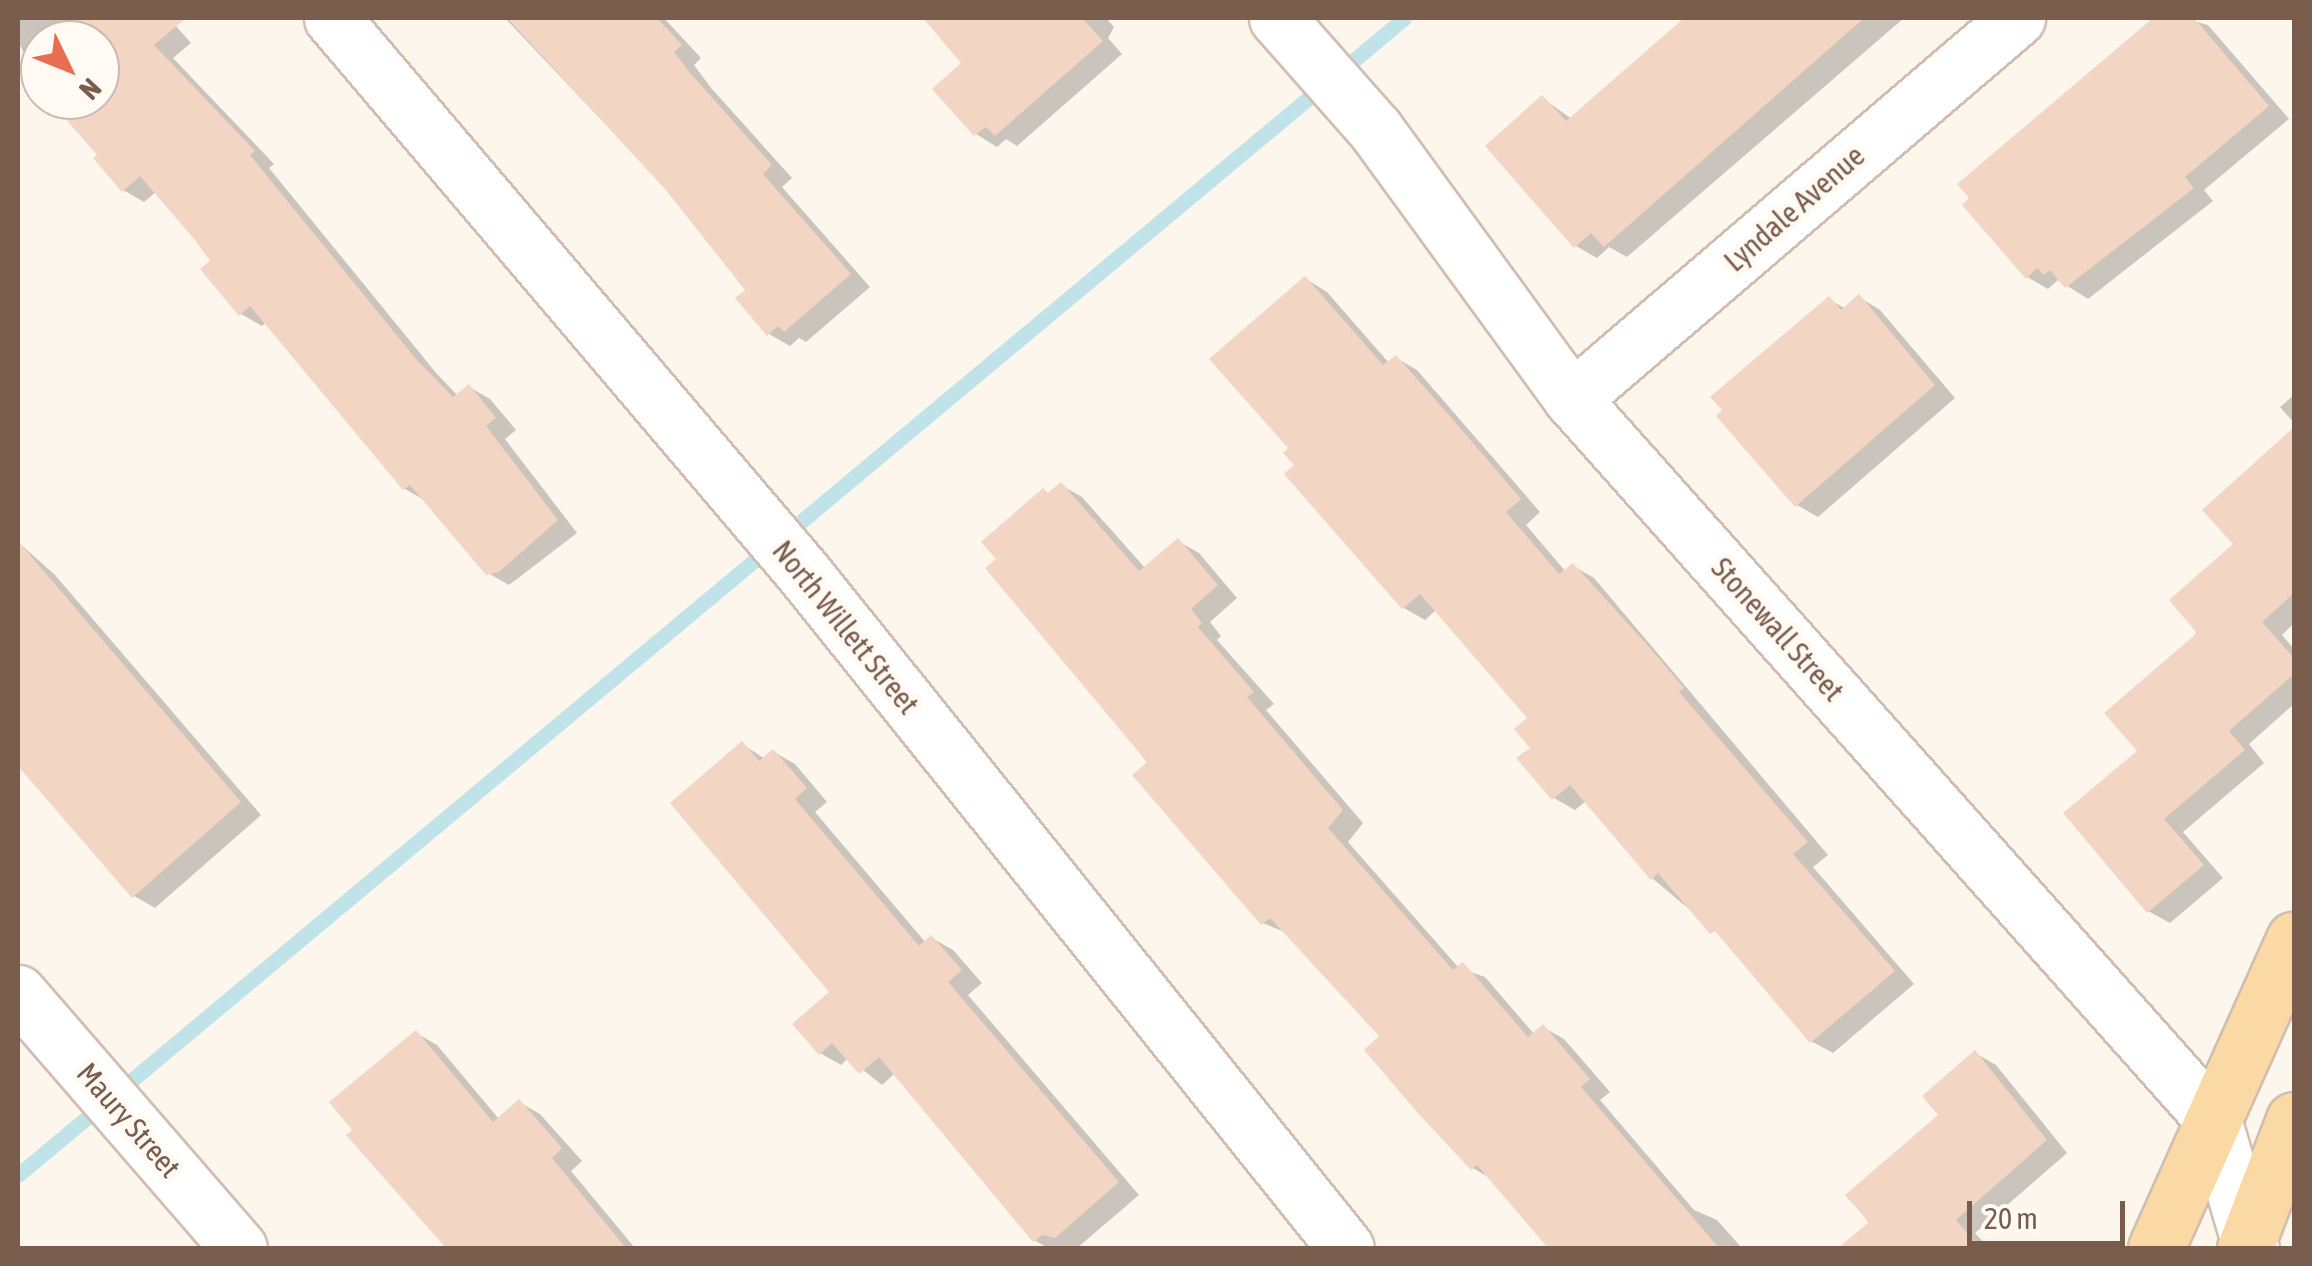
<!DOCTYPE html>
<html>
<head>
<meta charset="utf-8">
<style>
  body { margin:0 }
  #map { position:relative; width:2312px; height:1266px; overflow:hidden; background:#fdf6ec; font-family:"Asap Condensed",sans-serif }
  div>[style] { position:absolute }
  .shadow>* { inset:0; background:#0003 }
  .stream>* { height:15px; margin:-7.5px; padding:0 7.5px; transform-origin:7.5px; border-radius:7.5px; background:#bfe3e8 }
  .building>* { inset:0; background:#f3d5c3 }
  .roads { filter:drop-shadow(2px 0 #d1beb0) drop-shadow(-2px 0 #d1beb0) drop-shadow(0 2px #d1beb0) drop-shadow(0 -2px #d1beb0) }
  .minor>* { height:55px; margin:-27.5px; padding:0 27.5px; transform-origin:27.5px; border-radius:27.5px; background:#fff }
  .major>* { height:55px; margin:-27.5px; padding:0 27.5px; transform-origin:27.5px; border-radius:27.5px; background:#fbd9a5 }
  span { translate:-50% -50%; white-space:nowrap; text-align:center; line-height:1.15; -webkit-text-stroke:10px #fffaf3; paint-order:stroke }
  .street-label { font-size:30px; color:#7a5c4d }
  .frame { position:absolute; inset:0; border:20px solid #7a5c4d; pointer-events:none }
  .north { position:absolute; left:20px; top:20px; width:100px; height:100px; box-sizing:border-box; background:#fffaf3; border:2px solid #cabbb1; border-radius:50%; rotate:133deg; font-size:28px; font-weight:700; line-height:40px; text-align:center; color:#7a5c4d }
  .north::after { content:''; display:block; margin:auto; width:35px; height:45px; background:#e76f51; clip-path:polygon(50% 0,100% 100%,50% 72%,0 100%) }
  .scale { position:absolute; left:1967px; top:1201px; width:158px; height:45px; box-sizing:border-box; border:5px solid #7a5c4d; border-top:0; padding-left:12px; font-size:30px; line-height:35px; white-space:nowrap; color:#7a5c4d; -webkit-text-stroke:8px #fffaf3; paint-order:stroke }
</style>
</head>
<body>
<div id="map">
  <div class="shadow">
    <div style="clip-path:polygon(18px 18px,169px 18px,191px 43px,173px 58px,274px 164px,269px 168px,437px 374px,458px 396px,469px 387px,490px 399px,516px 430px,505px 439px,577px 533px,509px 585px,488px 573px,426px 501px,405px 489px,266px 322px,262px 326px,241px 314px,213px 261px,157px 191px,144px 202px,123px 190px,105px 151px,57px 100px,100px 100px,100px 40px,40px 40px,40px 86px,18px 41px)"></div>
    <div style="clip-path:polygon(505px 18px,664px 18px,701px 58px,694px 65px,712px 89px,792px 178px,782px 187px,870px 287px,806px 342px,799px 338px,790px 346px,769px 334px,749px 290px,666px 188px)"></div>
    <div style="clip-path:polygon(929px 18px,1106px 18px,1114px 27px,1108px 38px,1122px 54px,1017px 146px,1006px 139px,997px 147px,976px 134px,935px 89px,965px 63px)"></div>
    <div style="clip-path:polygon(1688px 18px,1904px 18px,1627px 257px,1609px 247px,1597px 258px,1576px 246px,1542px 98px,1572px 119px)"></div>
    <div style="clip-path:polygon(2182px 18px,2208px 25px,2289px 119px,2204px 190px,2213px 201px,2088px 299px,2058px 280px,2048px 289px,2027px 277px,2168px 29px)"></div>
    <div style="clip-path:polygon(1306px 279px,1327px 292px,1389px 363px,1396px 358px,1417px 370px,1540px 512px,1526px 525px,1566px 572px,1573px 566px,1594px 578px,1828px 855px,1813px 867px,1914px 984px,1833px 1053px,1811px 1041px,1727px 941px,1652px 878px,1586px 801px,1575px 810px,1554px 798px,1533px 748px,1531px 718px,1437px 609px,1425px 620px,1404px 608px,1297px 465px,1291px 449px)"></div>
    <div style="clip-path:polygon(1859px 297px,1880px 310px,1955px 398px,1818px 517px,1797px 505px,1830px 300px,1846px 309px)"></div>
    <div style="clip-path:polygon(2294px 395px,2294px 423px,2280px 407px)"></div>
    <div style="clip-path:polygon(2294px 430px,2294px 623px,2282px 635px,2294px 649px,2294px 704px,2249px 744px,2264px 763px,2183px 832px,2223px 878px,2170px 923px,2148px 911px,2141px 751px,2237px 545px,2206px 510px)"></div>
    <div style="clip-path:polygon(1061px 485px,1082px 497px,1146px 569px,1178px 541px,1199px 553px,1237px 598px,1210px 622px,1221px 636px,1217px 640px,1274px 704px,1266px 710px,1363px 823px,1348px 842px,1459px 968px,1485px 977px,1534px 1034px,1543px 1027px,1564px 1039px,1610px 1092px,1600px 1100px,1694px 1210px,1717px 1220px,1742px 1248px,1554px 1248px,1493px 1180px,1473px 1168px,1382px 1036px,1287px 933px,1263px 923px,1000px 559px)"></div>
    <div style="clip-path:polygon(18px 542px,55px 575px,261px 815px,155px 908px,134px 896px,18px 762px)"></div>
    <div style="clip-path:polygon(742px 744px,765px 759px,774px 752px,795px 764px,827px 802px,815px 812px,926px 943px,932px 938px,953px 950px,982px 983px,968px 995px,1139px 1195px,1077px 1248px,1048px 1248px,1034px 1240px,895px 1073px,882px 1085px,848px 1058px,841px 1065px,820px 1053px,832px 992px)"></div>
    <div style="clip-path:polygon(416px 1033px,437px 1045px,499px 1119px,519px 1102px,540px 1114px,582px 1161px,571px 1171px,635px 1248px,449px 1248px,350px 1135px)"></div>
    <div style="clip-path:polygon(1975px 1053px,1996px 1065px,2067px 1153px,1975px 1233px,1989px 1248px,1888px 1248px,1848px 1195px,1942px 1115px)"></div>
  </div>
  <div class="stream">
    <div style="left:18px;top:1175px;width:1805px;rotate:-39.85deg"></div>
  </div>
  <div class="building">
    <div style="clip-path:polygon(72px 18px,186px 18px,154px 45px,255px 151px,250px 155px,416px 359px,453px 397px,469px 384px,496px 418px,486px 426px,558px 520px,499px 572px,486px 575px,410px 485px,403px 490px,250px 306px,239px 316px,200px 269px,210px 261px,195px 240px,140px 176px,122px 192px,93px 158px,97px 155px,49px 100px,100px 100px,100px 40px,45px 40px)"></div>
    <div style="clip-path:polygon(507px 18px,657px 18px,682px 45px,674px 52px,691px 74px,772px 165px,763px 174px,851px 274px,784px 332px,778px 326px,767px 336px,735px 298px,745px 290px,665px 189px)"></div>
    <div style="clip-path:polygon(923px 18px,1082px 18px,1103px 41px,995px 136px,986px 127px,974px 136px,932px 89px,961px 63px)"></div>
    <div style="clip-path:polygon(1684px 18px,1864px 18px,1604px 247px,1591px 233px,1574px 248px,1485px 146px,1542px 95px,1566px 121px)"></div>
    <div style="clip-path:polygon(2153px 18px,2194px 18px,2269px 106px,2185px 177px,2194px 188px,2065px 288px,2050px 270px,2044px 275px,2037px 268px,2026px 279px,1962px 205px,1969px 198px,1957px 184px)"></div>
    <div style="clip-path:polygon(40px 45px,40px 89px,18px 64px)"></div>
    <div style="clip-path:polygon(1305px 276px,1383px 365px,1396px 355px,1462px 430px,1521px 499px,1506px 512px,1559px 574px,1573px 563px,1650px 648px,1684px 688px,1679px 692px,1808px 842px,1793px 854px,1895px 971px,1810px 1043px,1715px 931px,1710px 934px,1658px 873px,1651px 880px,1570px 785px,1552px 800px,1516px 758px,1530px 748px,1514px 729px,1527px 718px,1420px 594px,1402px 609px,1284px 474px,1294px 465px,1283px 453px,1288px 448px,1209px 359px)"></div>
    <div style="clip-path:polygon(1859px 294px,1935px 385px,1795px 507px,1716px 416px,1722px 410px,1710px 397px,1829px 296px,1841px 310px)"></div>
    <div style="clip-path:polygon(2294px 427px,2294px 593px,2262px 622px,2294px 658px,2294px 674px,2229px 731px,2245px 750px,2164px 819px,2204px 865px,2147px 913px,2063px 813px,2137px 751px,2104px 713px,2197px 633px,2169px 600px,2233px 544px,2202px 510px)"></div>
    <div style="clip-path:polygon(1061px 482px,1139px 571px,1178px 538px,1218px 585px,1191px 609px,1202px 623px,1198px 627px,1254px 692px,1247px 697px,1343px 810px,1328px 828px,1453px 970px,1463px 962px,1528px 1037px,1543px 1024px,1590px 1079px,1581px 1087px,1719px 1248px,1548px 1248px,1477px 1165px,1471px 1170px,1417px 1112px,1364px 1050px,1379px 1036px,1270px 918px,1261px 925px,1132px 775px,1147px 762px,985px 568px,996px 559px,981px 542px,1043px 488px,1048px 493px)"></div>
    <div style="clip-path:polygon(18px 541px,241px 802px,132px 898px,18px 766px)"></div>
    <div style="clip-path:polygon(742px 741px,759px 761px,773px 749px,807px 788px,795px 799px,919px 946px,931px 935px,962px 970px,948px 982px,1119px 1182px,1055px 1238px,1042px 1235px,1033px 1242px,879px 1057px,859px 1074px,832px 1043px,819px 1055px,792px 1024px,829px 992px,670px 803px)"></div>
    <div style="clip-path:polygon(416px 1030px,493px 1122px,519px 1099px,562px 1148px,552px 1158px,626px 1248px,446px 1248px,346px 1135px,352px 1130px,329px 1102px)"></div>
    <div style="clip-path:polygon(1975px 1050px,2047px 1140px,1956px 1220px,1980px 1248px,1838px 1248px,1869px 1222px,1845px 1195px,1938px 1115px,1922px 1096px)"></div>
  </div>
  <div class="roads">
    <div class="minor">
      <div style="left:332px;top:18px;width:726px;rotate:49.64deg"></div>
      <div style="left:802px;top:571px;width:868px;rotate:51.22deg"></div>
      <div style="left:1277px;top:18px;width:148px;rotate:48.6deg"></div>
      <div style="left:1375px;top:129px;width:334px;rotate:53.9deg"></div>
      <div style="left:1572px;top:399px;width:964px;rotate:48.32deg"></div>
      <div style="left:2213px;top:1119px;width:134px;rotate:73.6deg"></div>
      <div style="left:1572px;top:399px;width:586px;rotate:-40.57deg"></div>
      <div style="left:18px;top:993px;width:337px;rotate:49.1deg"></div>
    </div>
    <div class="major">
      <div style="left:2156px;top:1248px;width:338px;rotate:-65.9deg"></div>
      <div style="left:2245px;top:1248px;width:137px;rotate:-69.1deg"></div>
    </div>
  </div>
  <div class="street-label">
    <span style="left:1794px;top:208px;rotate:-41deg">Lyndale Avenue</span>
    <span style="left:846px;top:627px;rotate:51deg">North Willett Street</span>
    <span style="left:1778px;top:629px;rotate:48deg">Stonewall Street</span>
    <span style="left:129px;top:1120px;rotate:49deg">Maury Street</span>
  </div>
  <div class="frame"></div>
  <div class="north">N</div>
  <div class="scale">20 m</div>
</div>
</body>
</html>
